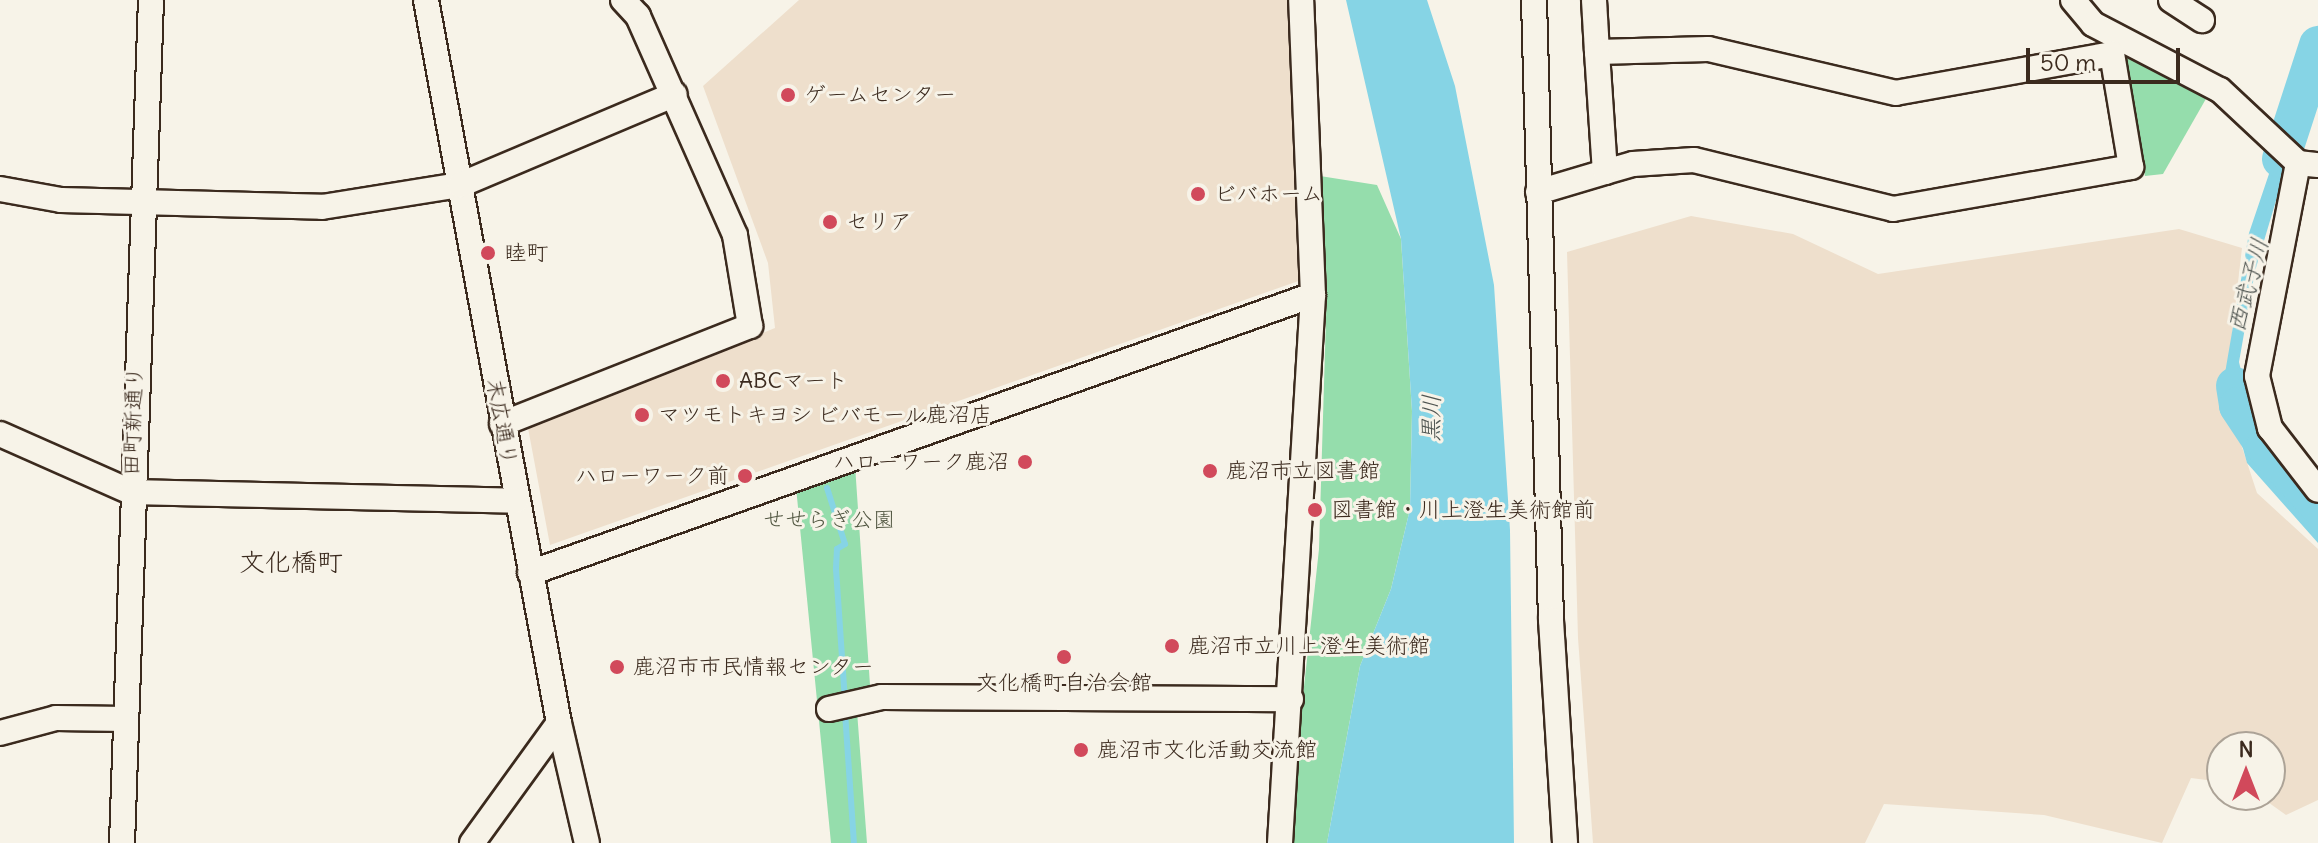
<!DOCTYPE html>
<html>
<head>
<meta charset="utf-8">
<style>
  body { margin:0 }
  #map { position:relative; width:2318px; height:843px; overflow:hidden; background:#f7f3e8; font-family:Delius,"Klee One",sans-serif }
  div>[style] { position:absolute }
  .built>* { inset:0; background:#eedfcc }
  .green>* { inset:0; background:#95ddac }
  .water>* { inset:0; background:#86d4e5 }
  .stream>* { height:6px; margin:-3px; padding:0 3px; transform-origin:3px; border-radius:3px; background:#86d4e5 }
  .river>* { height:38px; margin:-19px; padding:0 19px; transform-origin:19px; border-radius:19px; background:#86d4e5 }
  .roads { filter:drop-shadow(2px 0 #3b2a1e) drop-shadow(-2px 0 #3b2a1e) drop-shadow(0 2px #3b2a1e) drop-shadow(0 -2px #3b2a1e) }
  .minor>* { height:24px; margin:-12px; padding:0 12px; transform-origin:12px; border-radius:12px; background:#f7f3e8 }
  .dots>* { width:22px; height:22px; translate:-50% -50%; box-sizing:border-box; border:4px solid #f7f3e8; border-radius:50% }
  span { translate:-50% -50%; white-space:nowrap; text-align:center; line-height:1.15; -webkit-text-stroke:6px #f7f3e8; paint-order:stroke }
  .poi-label { font-size:22px; color:#3b2a1e }
  .left { translate:0 -50%; text-align:left }
  .right { translate:-100% -50%; text-align:right }
  .street-label { font-size:22px; color:#3b2a1e }
  .park-label { font-size:22px; color:#525742 }
  .water-label { font-size:24px; color:#4e5450; font-style:italic }
  .quarter-label { font-size:26px; color:#3b2a1e }
  .north { position:absolute; left:2206px; top:731px; width:80px; height:80px; box-sizing:border-box; background:#f7f3e8; border:2px solid #aca397; border-radius:50%; rotate:0deg; font-size:22px; font-weight:700; line-height:32px; text-align:center; color:#3b2a1e }
  .north::after { content:''; display:block; margin:auto; width:28px; height:36px; background:#d1495b; clip-path:polygon(50% 0,100% 100%,50% 72%,0 100%) }
  .scale { position:absolute; left:2026px; top:48px; width:154px; height:36px; box-sizing:border-box; border:4px solid #3b2a1e; border-top:0; padding-left:10px; font-size:24px; line-height:28px; white-space:nowrap; color:#3b2a1e; -webkit-text-stroke:6px #f7f3e8; paint-order:stroke }
</style>
</head>
<body>
<div id="map">
  <div class="built">
    <div style="clip-path:polygon(799px 0,1299px 0,1307px 278px,550px 545px,528px 428px,775px 328px,768px 263px,703px 86px)"></div>
    <div style="clip-path:polygon(1691px 216px,1793px 234px,1878px 274px,2179px 229px,2242px 248px,2225px 395px,2257px 493px,2318px 549px,2318px 800px,2286px 815px,2258px 795px,2270px 795px,2270px 747px,2222px 747px,2222px 782px,2191px 778px,2162px 843px,2044px 815px,1884px 804px,1865px 843px,1593px 843px,1578px 638px,1567px 252px)"></div>
  </div>
  <div class="green">
    <div style="clip-path:polygon(2123px 51px,2207px 97px,2163px 174px,2145px 176px)"></div>
    <div style="clip-path:polygon(1320px 176px,1377px 185px,1401px 239px,1412px 411px,1410px 509px,1391px 589px,1360px 666px,1327px 843px,1287px 843px,1319px 549px,1327px 285px)"></div>
    <div style="clip-path:polygon(855px 465px,870px 685px,856px 698px,867px 843px,831px 843px,796px 487px)"></div>
  </div>
  <div class="water">
    <div style="clip-path:polygon(1346px 0,1427px 0,1455px 86px,1494px 285px,1510px 530px,1514px 843px,1327px 843px,1360px 666px,1391px 589px,1410px 509px,1412px 411px,1401px 239px)"></div>
    <div style="clip-path:polygon(2318px 29px,2318px 60px,2255px 271px,2239px 362px,2261px 454px,2318px 516px,2318px 543px,2247px 463px,2224px 379px,2249px 233px)"></div>
  </div>
  <div class="stream">
    <div style="left:827px;top:488px;width:59px;rotate:72.2deg"></div>
    <div style="left:845px;top:544px;width:9px;rotate:148deg"></div>
    <div style="left:837px;top:549px;width:20px;rotate:93deg"></div>
    <div style="left:836px;top:569px;width:132px;rotate:86.1deg"></div>
    <div style="left:845px;top:712px;width:131px;rotate:86.1deg"></div>
  </div>
  <div class="river">
    <div style="left:2281px;top:159px;width:120px;rotate:-72deg"></div>
    <div style="left:2235px;top:386px;width:20px;rotate:81deg"></div>
    <div style="left:2238px;top:406px;width:49px;rotate:56.6deg"></div>
    <div style="left:2265px;top:447px;width:79px;rotate:47.6deg"></div>
  </div>
  <div class="roads">
    <div class="minor">
      <div style="left:426px;top:0;width:735px;rotate:79.58deg"></div>
      <div style="left:559px;top:723px;width:123px;rotate:76.9deg"></div>
      <div style="left:1534px;top:0;width:620px;rotate:88.43deg"></div>
      <div style="left:1551px;top:620px;width:223px;rotate:86.4deg"></div>
      <div style="left:1594px;top:0;width:52px;rotate:86.7deg"></div>
      <div style="left:2073px;top:0;width:31px;rotate:50deg"></div>
      <div style="left:2093px;top:24px;width:143px;rotate:27.5deg"></div>
      <div style="left:2220px;top:90px;width:107px;rotate:43.1deg"></div>
      <div style="left:2298px;top:163px;width:20px;rotate:6deg"></div>
      <div style="left:2171px;top:0;width:37px;rotate:33deg"></div>
      <div style="left:2298px;top:163px;width:217px;rotate:100.9deg"></div>
      <div style="left:2257px;top:376px;width:54px;rotate:76deg"></div>
      <div style="left:2270px;top:428px;width:78px;rotate:52.3deg"></div>
      <div style="left:0;top:189px;width:62px;rotate:10.2deg"></div>
      <div style="left:61px;top:200px;width:261px;rotate:1.5deg"></div>
      <div style="left:322px;top:207px;width:140px;rotate:-9.1deg"></div>
      <div style="left:460px;top:185px;width:233px;rotate:-22.9deg"></div>
      <div style="left:1538px;top:192px;width:70px;rotate:-16.6deg"></div>
      <div style="left:1605px;top:172px;width:29px;rotate:-16deg"></div>
      <div style="left:1633px;top:164px;width:61px;rotate:-3.8deg"></div>
      <div style="left:1694px;top:160px;width:205px;rotate:13.8deg"></div>
      <div style="left:1893px;top:209px;width:242px;rotate:-10deg"></div>
      <div style="left:2131px;top:167px;width:115px;rotate:-99.5deg"></div>
      <div style="left:2112px;top:54px;width:219px;rotate:169.8deg"></div>
      <div style="left:1896px;top:93px;width:193px;rotate:-166.8deg"></div>
      <div style="left:1708px;top:49px;width:111px;rotate:178.5deg"></div>
      <div style="left:1597px;top:52px;width:120px;rotate:86.2deg"></div>
      <div style="left:502px;top:424px;width:267px;rotate:-21.6deg"></div>
      <div style="left:750px;top:326px;width:92px;rotate:-99.4deg"></div>
      <div style="left:735px;top:235px;width:240px;rotate:-113.9deg"></div>
      <div style="left:638px;top:16px;width:22px;rotate:-133deg"></div>
      <div style="left:0;top:434px;width:143px;rotate:23.9deg"></div>
      <div style="left:131px;top:492px;width:385px;rotate:1.3deg"></div>
      <div style="left:530px;top:573px;width:831px;rotate:-19.55deg"></div>
      <div style="left:829px;top:709px;width:54px;rotate:-12.8deg"></div>
      <div style="left:882px;top:697px;width:409px;rotate:0.3deg"></div>
      <div style="left:0;top:733px;width:58px;rotate:-15deg"></div>
      <div style="left:56px;top:718px;width:70px;rotate:0.8deg"></div>
      <div style="left:122px;top:843px;width:843px;rotate:-88.03deg"></div>
      <div style="left:472px;top:843px;width:148px;rotate:-54.1deg"></div>
      <div style="left:1280px;top:843px;width:549px;rotate:-86.55deg"></div>
      <div style="left:1313px;top:295px;width:295px;rotate:-92.3deg"></div>
    </div>
  </div>
  <div class="dots">
    <div style="left:788px;top:95px;background:#d1495b"></div>
    <div style="left:1198px;top:194px;background:#d1495b"></div>
    <div style="left:830px;top:222px;background:#d1495b"></div>
    <div style="left:488px;top:253px;background:#d1495b"></div>
    <div style="left:723px;top:381px;background:#d1495b"></div>
    <div style="left:642px;top:415px;background:#d1495b"></div>
    <div style="left:1025px;top:462px;background:#d1495b"></div>
    <div style="left:1210px;top:471px;background:#d1495b"></div>
    <div style="left:745px;top:476px;background:#d1495b"></div>
    <div style="left:1315px;top:510px;background:#d1495b"></div>
    <div style="left:1172px;top:646px;background:#d1495b"></div>
    <div style="left:1064px;top:657px;background:#d1495b"></div>
    <div style="left:617px;top:667px;background:#d1495b"></div>
    <div style="left:1081px;top:750px;background:#d1495b"></div>
  </div>
  <div class="poi-label">
    <span class="left" style="left:804px;top:95px">ゲームセンター</span>
    <span class="left" style="left:1214px;top:194px">ビバホーム</span>
    <span class="left" style="left:846px;top:222px">セリア</span>
    <span class="left" style="left:504px;top:253px">睦町</span>
    <span class="left" style="left:739px;top:381px">ABCマート</span>
    <span class="left" style="left:658px;top:415px">マツモトキヨシ ビバモール鹿沼店</span>
    <span class="right" style="left:1009px;top:462px">ハローワーク鹿沼</span>
    <span class="left" style="left:1226px;top:471px">鹿沼市立図書館</span>
    <span class="right" style="left:729px;top:476px">ハローワーク前</span>
    <span class="left" style="left:1331px;top:510px">図書館・川上澄生美術館前</span>
    <span class="left" style="left:1188px;top:646px">鹿沼市立川上澄生美術館</span>
    <span class="left" style="left:633px;top:667px">鹿沼市市民情報センター</span>
    <span style="left:1064px;top:683px">文化橋町自治会館</span>
    <span class="left" style="left:1097px;top:750px">鹿沼市文化活動交流館</span>
  </div>
  <div class="street-label">
    <span style="left:133px;top:421px;rotate:-88deg">田町新通り</span>
    <span style="left:502px;top:422px;rotate:80deg">末広通り</span>
  </div>
  <div class="park-label">
    <span style="left:829px;top:520px">せせらぎ公園</span>
  </div>
  <div class="water-label">
    <span style="left:2248px;top:285px;rotate:-75deg">西武子川</span>
    <span style="left:1431px;top:418px;rotate:-89deg">黒川</span>
  </div>
  <div class="quarter-label">
    <span style="left:291px;top:562px">文化橋町</span>
  </div>
  <div class="north">N</div>
  <div class="scale">50 m</div>
</div>
</body>
</html>
